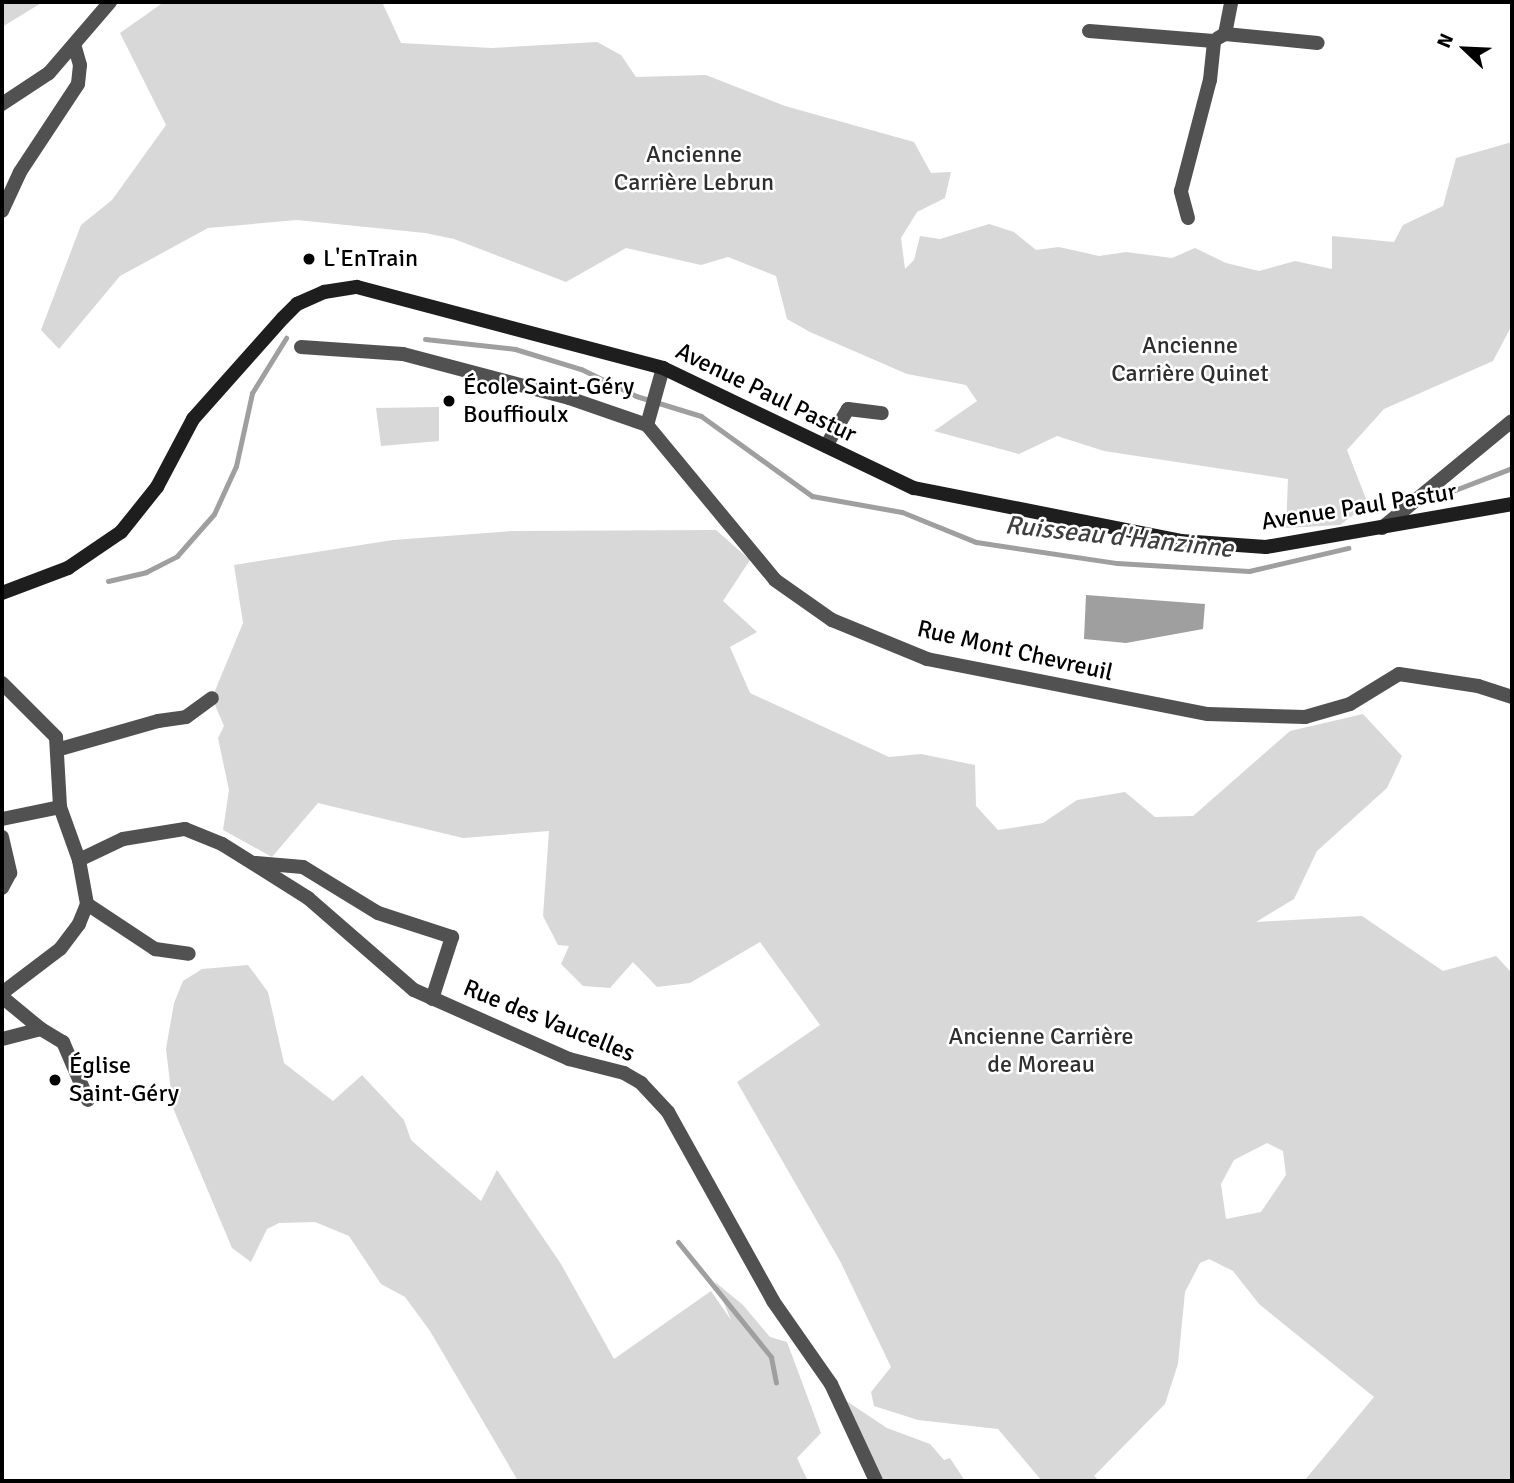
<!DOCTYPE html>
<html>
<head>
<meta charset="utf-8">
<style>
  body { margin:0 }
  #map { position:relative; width:1514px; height:1483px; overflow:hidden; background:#fff; font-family:Signika,sans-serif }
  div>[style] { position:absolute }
  .green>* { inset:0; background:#d8d8d8 }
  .water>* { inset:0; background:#9f9f9f }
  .stream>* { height:5px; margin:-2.5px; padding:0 2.5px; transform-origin:2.5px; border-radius:2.5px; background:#9f9f9f }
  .street>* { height:14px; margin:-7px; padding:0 7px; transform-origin:7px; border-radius:7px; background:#515151 }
  .secondary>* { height:14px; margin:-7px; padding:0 7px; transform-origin:7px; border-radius:7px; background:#1e1e1e }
  .dots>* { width:19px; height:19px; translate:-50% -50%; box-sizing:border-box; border:4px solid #fff; border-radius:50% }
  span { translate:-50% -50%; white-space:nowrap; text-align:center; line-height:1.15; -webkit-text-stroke:5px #fff; paint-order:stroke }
  .park-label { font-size:24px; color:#2f2f2f }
  .poi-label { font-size:24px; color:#000 }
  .left { translate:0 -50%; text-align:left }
  .street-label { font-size:24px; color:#000 }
  .water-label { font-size:26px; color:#404040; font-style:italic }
  .frame { position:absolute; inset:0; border:4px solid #000; pointer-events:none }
  .north { position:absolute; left:1430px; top:14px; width:70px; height:70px; -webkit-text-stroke:5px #fff; paint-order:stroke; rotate:293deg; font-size:19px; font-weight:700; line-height:28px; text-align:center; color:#000 }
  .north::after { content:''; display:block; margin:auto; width:24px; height:32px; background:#000; clip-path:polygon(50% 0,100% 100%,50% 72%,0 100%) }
</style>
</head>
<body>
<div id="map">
  <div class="green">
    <div style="clip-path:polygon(2px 2px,43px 2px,2px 27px)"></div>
    <div style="clip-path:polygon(164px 2px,382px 2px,401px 43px,492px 48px,597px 42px,621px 55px,636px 77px,706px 75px,785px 106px,914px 142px,931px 173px,951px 172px,945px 198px,917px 212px,901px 238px,905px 269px,914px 260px,920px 236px,940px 239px,989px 224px,1014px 232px,1036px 250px,1059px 247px,1099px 256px,1126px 252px,1172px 258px,1195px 248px,1226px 263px,1259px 271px,1295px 261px,1332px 269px,1332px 236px,1394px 242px,1403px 225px,1443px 206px,1456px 158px,1512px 142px,1512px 325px,1493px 361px,1384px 409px,1347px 450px,1368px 504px,1340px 525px,1286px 528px,1288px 479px,1104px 451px,1057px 436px,1019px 454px,934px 431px,977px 401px,966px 385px,907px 374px,810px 332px,787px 319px,776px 276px,728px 257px,701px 265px,626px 248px,566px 282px,454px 239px,425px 233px,297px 220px,208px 228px,120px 276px,59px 349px,41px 330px,81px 225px,112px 200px,166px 125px,120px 33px)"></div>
    <div style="clip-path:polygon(439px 407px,439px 441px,381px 446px,376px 408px)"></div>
    <div style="clip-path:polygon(evenodd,716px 530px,750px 560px,723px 601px,757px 632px,730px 647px,750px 693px,889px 757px,921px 754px,975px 765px,976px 806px,998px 830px,1043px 823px,1077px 800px,1125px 792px,1155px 817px,1193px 816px,1290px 731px,1363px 714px,1402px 756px,1387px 788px,1317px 851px,1294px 899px,1256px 922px,1362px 916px,1443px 971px,1496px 956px,1512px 973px,1512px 1481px,1304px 1481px,1374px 1397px,1259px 1304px,1233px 1271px,1209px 1259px,1200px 1263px,1185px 1292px,1178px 1364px,1165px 1404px,1094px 1476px,1100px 1481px,1042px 1481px,998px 1429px,918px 1420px,874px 1406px,871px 1392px,891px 1367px,840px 1261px,737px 1082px,820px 1025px,760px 942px,690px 983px,657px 987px,633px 962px,610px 988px,583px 986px,561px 964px,569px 946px,558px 945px,543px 916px,549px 831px,463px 838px,318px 803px,272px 857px,223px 830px,229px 790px,218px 738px,224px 726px,212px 698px,243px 623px,234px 565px,393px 540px,512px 531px,716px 530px,1267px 1143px,1283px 1151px,1286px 1175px,1261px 1212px,1226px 1219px,1221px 1184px,1234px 1160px,1267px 1143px)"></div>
    <div style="clip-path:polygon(248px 965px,268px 992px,284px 1063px,333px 1101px,362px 1075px,404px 1120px,411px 1140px,481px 1201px,497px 1170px,561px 1264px,614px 1359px,711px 1291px,731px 1320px,715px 1282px,743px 1305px,770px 1337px,787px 1342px,821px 1433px,797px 1458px,808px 1481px,518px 1481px,430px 1331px,405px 1297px,381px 1284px,349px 1236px,315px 1222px,279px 1223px,267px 1229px,251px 1262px,232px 1248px,173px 1108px,166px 1049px,174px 1003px,183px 981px,202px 969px)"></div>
    <div style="clip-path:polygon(842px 1398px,887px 1428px,930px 1444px,944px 1460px,950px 1458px,965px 1481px,881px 1481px)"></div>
  </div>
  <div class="water">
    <div style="clip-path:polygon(1086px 595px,1205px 604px,1203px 629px,1126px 643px,1084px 639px)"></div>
  </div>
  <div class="stream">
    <div style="left:425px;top:339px;width:91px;rotate:6.3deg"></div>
    <div style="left:515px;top:349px;width:69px;rotate:16.9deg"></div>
    <div style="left:581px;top:369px;width:61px;rotate:26.1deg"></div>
    <div style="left:636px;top:396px;width:68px;rotate:17.1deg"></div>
    <div style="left:701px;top:416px;width:137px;rotate:35.8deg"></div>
    <div style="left:812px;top:496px;width:91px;rotate:10.1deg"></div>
    <div style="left:902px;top:512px;width:80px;rotate:22.1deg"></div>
    <div style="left:976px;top:542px;width:143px;rotate:8.5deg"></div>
    <div style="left:1117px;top:563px;width:132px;rotate:3.5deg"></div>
    <div style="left:1249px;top:571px;width:102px;rotate:-13.1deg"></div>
    <div style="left:1434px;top:498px;width:84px;rotate:-21deg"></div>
    <div style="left:108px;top:581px;width:39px;rotate:-13deg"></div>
    <div style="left:146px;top:572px;width:35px;rotate:-27deg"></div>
    <div style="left:177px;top:556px;width:56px;rotate:-48.6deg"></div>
    <div style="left:214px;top:514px;width:53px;rotate:-65.4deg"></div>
    <div style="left:236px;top:466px;width:75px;rotate:-77.6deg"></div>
    <div style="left:252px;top:393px;width:65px;rotate:-58.3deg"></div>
    <div style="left:678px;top:1242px;width:148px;rotate:51deg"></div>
    <div style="left:771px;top:1357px;width:26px;rotate:79deg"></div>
  </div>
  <div class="street">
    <div style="left:1089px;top:31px;width:125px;rotate:4.6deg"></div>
    <div style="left:1225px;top:34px;width:93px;rotate:5.5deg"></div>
    <div style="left:1218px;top:38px;width:8px;rotate:-30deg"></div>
    <div style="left:1225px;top:34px;width:33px;rotate:-79deg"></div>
    <div style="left:2px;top:104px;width:56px;rotate:-33.4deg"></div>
    <div style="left:49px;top:73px;width:94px;rotate:-49.3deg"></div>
    <div style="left:2px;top:211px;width:43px;rotate:-65.2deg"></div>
    <div style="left:20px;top:172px;width:105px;rotate:-56.6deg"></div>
    <div style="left:78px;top:84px;width:19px;rotate:-84deg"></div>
    <div style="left:80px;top:65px;width:19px;rotate:-106deg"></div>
    <div style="left:1188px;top:218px;width:28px;rotate:-105deg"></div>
    <div style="left:1181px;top:191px;width:115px;rotate:-75.4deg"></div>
    <div style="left:1210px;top:80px;width:39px;rotate:-84deg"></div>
    <div style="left:301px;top:347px;width:102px;rotate:3.9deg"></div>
    <div style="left:403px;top:354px;width:172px;rotate:14.8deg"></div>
    <div style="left:569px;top:398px;width:83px;rotate:19.1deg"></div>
    <div style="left:647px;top:425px;width:201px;rotate:50.4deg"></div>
    <div style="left:775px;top:580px;width:70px;rotate:35.1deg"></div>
    <div style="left:832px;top:620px;width:103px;rotate:22.3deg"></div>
    <div style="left:927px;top:659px;width:286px;rotate:11.1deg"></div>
    <div style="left:1208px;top:714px;width:97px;rotate:1.8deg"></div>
    <div style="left:1305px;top:717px;width:47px;rotate:-16.1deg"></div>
    <div style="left:1350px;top:704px;width:57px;rotate:-31.5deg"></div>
    <div style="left:1399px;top:674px;width:80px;rotate:8.6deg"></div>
    <div style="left:1478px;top:686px;width:36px;rotate:18deg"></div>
    <div style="left:647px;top:425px;width:59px;rotate:-74.3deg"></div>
    <div style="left:826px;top:446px;width:43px;rotate:-59.3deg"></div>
    <div style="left:848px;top:409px;width:34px;rotate:7deg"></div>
    <div style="left:1382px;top:528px;width:168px;rotate:-39.5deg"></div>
    <div style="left:2px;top:683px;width:76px;rotate:45deg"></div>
    <div style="left:56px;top:737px;width:70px;rotate:86.7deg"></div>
    <div style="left:60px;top:807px;width:56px;rotate:70.3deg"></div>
    <div style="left:79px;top:860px;width:45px;rotate:79.7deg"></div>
    <div style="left:87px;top:904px;width:22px;rotate:112deg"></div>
    <div style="left:79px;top:924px;width:31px;rotate:127deg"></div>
    <div style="left:60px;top:949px;width:73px;rotate:142.8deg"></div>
    <div style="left:60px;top:749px;width:102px;rotate:-15.9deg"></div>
    <div style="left:158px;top:721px;width:28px;rotate:-8deg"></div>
    <div style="left:186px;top:717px;width:32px;rotate:-36deg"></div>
    <div style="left:2px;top:819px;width:59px;rotate:-11.7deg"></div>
    <div style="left:2px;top:837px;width:37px;rotate:77deg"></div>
    <div style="left:10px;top:873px;width:17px;rotate:118deg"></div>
    <div style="left:79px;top:860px;width:49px;rotate:-25.5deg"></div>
    <div style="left:123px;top:839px;width:63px;rotate:-9.2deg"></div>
    <div style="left:185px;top:829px;width:40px;rotate:22deg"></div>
    <div style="left:222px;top:844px;width:102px;rotate:32.1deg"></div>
    <div style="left:308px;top:898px;width:140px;rotate:41deg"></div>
    <div style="left:414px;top:990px;width:170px;rotate:24deg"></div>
    <div style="left:569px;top:1059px;width:57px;rotate:14.3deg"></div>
    <div style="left:624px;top:1073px;width:20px;rotate:30deg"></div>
    <div style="left:641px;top:1083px;width:40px;rotate:47deg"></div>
    <div style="left:668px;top:1112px;width:216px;rotate:60.9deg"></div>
    <div style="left:773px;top:1301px;width:101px;rotate:55.1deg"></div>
    <div style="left:831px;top:1384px;width:107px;rotate:65.1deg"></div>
    <div style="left:256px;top:863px;width:47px;rotate:4.9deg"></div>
    <div style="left:303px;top:867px;width:88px;rotate:31.5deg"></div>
    <div style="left:378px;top:913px;width:78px;rotate:18deg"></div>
    <div style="left:452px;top:937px;width:65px;rotate:107.9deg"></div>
    <div style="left:87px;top:904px;width:82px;rotate:33.5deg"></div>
    <div style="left:155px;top:949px;width:34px;rotate:8deg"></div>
    <div style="left:2px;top:997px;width:50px;rotate:39.4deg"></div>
    <div style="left:41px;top:1029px;width:40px;rotate:165.6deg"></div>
    <div style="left:41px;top:1029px;width:26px;rotate:31deg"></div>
    <div style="left:63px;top:1042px;width:63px;rotate:66.7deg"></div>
  </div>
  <div class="secondary">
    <div style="left:2px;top:593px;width:71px;rotate:-20.7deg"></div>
    <div style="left:68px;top:568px;width:64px;rotate:-34.2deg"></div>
    <div style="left:121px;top:532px;width:58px;rotate:-51.3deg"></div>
    <div style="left:157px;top:487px;width:77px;rotate:-62.1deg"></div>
    <div style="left:193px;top:419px;width:135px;rotate:-48.3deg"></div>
    <div style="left:283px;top:318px;width:20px;rotate:-45deg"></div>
    <div style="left:297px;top:304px;width:30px;rotate:-24deg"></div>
    <div style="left:324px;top:292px;width:33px;rotate:-9deg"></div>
    <div style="left:357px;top:287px;width:317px;rotate:14.8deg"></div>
    <div style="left:663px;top:368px;width:278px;rotate:25.6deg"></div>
    <div style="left:914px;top:488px;width:272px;rotate:11.2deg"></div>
    <div style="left:1181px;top:541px;width:85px;rotate:4deg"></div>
    <div style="left:1266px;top:547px;width:250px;rotate:-9.9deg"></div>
  </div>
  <div class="dots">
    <div style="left:309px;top:259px;background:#000"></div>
    <div style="left:449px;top:401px;background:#000"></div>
    <div style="left:55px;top:1080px;background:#000"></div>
  </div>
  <div class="park-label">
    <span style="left:694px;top:169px">Ancienne<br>Carrière Lebrun</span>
    <span style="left:1190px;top:360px">Ancienne<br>Carrière Quinet</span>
    <span style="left:1041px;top:1051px">Ancienne Carrière<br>de Moreau</span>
  </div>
  <div class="poi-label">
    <span class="left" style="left:323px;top:259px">L'EnTrain</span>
    <span class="left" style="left:463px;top:401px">École Saint-Géry<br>Bouffioulx</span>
    <span class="left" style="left:69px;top:1080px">Église<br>Saint-Géry</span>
  </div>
  <div class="street-label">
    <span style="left:766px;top:393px;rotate:26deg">Avenue Paul Pastur</span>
    <span style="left:1359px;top:507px;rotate:-9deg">Avenue Paul Pastur</span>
    <span style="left:1015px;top:651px;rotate:13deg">Rue Mont Chevreuil</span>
    <span style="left:549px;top:1021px;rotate:22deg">Rue des Vaucelles</span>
  </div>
  <div class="water-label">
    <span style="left:1119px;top:538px;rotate:6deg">Ruisseau d'Hanzinne</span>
  </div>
  <div class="frame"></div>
  <div class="north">N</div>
</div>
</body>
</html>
